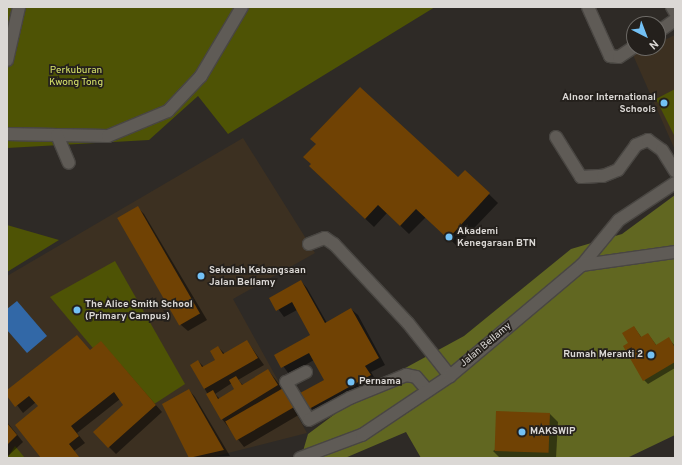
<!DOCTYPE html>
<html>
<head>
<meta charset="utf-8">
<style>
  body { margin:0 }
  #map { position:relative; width:682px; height:465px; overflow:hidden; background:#2e2a26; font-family:Overpass,sans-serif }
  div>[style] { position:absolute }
  .education>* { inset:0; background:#3c3021 }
  .green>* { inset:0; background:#4e5305 }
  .forest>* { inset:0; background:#616721 }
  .water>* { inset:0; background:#3268a7 }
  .shadow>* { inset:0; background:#0007 }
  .building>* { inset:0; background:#704204; transform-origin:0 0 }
  .roads { filter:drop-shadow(1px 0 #494642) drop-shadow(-1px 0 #494642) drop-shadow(0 1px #494642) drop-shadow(0 -1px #494642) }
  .minor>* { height:12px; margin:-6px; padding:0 6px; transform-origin:6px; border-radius:6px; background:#5f5b56 }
  .dots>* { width:11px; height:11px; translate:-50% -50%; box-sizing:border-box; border:2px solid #24201c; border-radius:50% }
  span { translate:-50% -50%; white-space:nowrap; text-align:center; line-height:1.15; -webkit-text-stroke:3.5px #24201c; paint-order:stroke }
  .park-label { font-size:10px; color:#d8e46b }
  .poi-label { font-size:10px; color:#dbd8d5; font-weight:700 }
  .right { translate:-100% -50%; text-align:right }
  .left { translate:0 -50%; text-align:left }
  .street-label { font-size:10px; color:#dbd8d5 }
  .frame { position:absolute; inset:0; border:8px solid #dbd8d5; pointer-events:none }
  .north { position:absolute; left:626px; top:16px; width:40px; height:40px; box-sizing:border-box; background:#24201c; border:1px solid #6d6a66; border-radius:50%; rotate:138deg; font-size:11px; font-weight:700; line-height:16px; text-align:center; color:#dbd8d5 }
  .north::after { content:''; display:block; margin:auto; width:14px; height:18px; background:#73c1f5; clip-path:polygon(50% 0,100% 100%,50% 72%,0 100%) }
</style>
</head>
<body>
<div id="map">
  <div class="education">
    <div style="clip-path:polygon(675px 35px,675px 150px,633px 55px,648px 48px,658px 48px,658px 43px)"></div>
    <div style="clip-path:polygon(243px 138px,315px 253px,233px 299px,307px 433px,208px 458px,7px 458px,7px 276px)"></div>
  </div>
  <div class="green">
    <div style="clip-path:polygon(7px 7px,435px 7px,228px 134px,198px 96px,149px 140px,7px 148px)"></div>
    <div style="clip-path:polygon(675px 89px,675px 137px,656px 99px)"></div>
    <div style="clip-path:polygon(7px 225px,59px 240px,7px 272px)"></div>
    <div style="clip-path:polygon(115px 261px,185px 384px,145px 410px,50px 297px)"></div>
    <div style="clip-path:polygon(15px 446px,25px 458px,7px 458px)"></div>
  </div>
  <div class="forest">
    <div style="clip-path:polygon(675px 195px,675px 435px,627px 458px,421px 458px,406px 432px,345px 458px,301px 458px,308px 434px,374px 385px,464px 336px,571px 249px,622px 234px)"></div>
  </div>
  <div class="water">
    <div style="clip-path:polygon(17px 301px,47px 336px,27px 353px,7px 330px,7px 309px)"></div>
  </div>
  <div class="shadow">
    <div style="clip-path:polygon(465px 171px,498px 203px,457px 246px,426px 217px,409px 234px,387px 213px,374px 227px,319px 175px,458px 179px)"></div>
    <div style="clip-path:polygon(138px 208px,144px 214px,207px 320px,188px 331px,181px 325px,119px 219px)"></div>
    <div style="clip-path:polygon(301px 281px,307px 288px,327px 323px,351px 309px,358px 315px,385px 365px,371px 372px,377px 382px,316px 415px,301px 393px,325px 380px,314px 360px,289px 374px,275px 355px,311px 335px,297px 310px,284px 317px,270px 298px)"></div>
    <div style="clip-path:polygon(634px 327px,642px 338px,648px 334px,657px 346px,669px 339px,675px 346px,675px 368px,648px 384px,644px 380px,630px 343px)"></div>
    <div style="clip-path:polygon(evenodd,247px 341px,264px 365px,238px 380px,243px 385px,268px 370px,302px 413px,244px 447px,222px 419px,191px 365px,198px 361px,204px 367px,216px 360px,218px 347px,225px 354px,247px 341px,232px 383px,235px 389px,220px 399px,215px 394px,232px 383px)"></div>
    <div style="clip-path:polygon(101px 342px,162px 412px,116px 454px,94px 432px,124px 405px,120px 399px,77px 433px,85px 443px,74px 451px,80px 458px,43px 458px,40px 407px,36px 402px,23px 413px,7px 392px,90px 351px)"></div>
    <div style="clip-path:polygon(189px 390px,195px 397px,230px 456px,190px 458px,163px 404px)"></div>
    <div style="clip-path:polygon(550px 414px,558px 422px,556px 458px,500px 458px,493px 451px)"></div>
    <div style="clip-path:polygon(7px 422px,23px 442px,7px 457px)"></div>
  </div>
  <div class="building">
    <div style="clip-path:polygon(360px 87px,458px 177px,465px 170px,490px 193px,448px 239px,416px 209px,400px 226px,378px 205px,365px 219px,309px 166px,311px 164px,303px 157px,316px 144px,310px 139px)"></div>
    <div style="left:138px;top:206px;width:124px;height:24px;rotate:60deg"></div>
    <div style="clip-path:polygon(301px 280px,325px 323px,351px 308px,379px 358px,365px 366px,371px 375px,309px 409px,300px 393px,324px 380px,309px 353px,281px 368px,274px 355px,310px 335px,292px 302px,276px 311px,269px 298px)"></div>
    <div style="clip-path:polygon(634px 326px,641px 337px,648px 333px,656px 345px,669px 337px,675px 348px,675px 362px,643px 381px,623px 346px,628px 343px,622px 333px)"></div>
    <div style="clip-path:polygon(77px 335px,90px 350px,101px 341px,156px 405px,108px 448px,93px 432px,123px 405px,114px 392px,71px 426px,79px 436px,69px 444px,80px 458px,41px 458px,15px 425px,38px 406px,29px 396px,15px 407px,7px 396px,7px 390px)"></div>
    <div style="clip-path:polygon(247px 340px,258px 358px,204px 389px,190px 365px,198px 360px,202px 367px,215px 360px,210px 351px,218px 346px,223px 354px)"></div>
    <div style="clip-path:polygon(268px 369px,278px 385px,221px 420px,206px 394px,213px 390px,218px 399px,234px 389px,229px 380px,236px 376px,242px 385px)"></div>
    <div style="left:285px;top:387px;width:22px;height:69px;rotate:60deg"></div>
    <div style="clip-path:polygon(189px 389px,224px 450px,189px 458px,162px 404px)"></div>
    <div style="left:496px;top:411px;width:54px;height:40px;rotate:2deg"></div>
    <div style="clip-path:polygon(7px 423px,17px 435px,7px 445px)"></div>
  </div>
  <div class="roads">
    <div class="minor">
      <div style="left:588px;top:7px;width:54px;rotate:65.8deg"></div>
      <div style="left:610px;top:56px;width:9px;rotate:6deg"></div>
      <div style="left:619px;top:57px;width:18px;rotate:-34deg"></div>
      <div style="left:672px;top:7px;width:6px;rotate:59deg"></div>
      <div style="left:658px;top:32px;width:21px;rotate:-35deg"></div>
      <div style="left:7px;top:60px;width:54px;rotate:-77.2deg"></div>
      <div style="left:7px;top:134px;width:101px;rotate:1.1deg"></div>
      <div style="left:108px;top:136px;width:65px;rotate:-22.6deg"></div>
      <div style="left:168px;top:111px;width:48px;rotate:-46.7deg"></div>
      <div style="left:201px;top:76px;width:80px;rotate:-59.3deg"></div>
      <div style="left:57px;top:135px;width:30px;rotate:67deg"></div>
      <div style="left:556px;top:137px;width:47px;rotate:58deg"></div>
      <div style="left:581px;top:177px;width:22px;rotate:-3deg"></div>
      <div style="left:603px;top:176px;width:16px;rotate:-22deg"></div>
      <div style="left:618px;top:170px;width:31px;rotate:-54deg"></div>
      <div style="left:636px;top:145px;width:13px;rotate:-23deg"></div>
      <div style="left:648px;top:140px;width:17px;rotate:36deg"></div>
      <div style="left:662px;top:150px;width:25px;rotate:58deg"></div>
      <div style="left:309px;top:244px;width:17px;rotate:-21deg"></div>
      <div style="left:325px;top:238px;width:11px;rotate:34deg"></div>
      <div style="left:334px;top:244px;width:108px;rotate:46.9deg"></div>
      <div style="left:408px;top:323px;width:68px;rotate:51.6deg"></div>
      <div style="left:582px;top:265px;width:58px;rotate:-50.6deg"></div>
      <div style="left:619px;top:220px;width:67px;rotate:-33.5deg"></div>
      <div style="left:306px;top:372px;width:22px;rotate:153deg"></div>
      <div style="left:286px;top:382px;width:44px;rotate:58.8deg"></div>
      <div style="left:309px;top:420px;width:47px;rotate:-28.2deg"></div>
      <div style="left:350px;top:398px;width:61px;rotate:-22.3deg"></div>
      <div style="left:406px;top:375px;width:10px;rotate:11deg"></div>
      <div style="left:416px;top:377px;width:18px;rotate:49deg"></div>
      <div style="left:300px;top:458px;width:66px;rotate:-20.4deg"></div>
      <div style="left:362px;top:435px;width:106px;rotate:-33.8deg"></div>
      <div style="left:450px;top:376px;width:172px;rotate:-40.1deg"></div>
      <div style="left:582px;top:265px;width:94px;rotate:-8deg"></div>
    </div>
  </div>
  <div class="dots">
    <div style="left:664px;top:103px;background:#73c1f5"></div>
    <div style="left:449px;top:237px;background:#73c1f5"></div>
    <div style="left:201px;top:276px;background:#73c1f5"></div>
    <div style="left:77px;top:310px;background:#73c1f5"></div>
    <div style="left:651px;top:355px;background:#73c1f5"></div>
    <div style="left:351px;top:382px;background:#73c1f5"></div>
    <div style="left:522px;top:432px;background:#73c1f5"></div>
  </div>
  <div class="park-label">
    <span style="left:76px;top:76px">Perkuburan<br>Kwong Tong</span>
  </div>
  <div class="poi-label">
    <span class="right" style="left:656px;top:103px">Alnoor International<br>Schools</span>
    <span class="left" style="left:457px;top:237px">Akademi<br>Kenegaraan BTN</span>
    <span class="left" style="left:209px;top:276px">Sekolah Kebangsaan<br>Jalan Bellamy</span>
    <span class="left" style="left:85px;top:310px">The Alice Smith School<br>(Primary Campus)</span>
    <span class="right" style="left:643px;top:355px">Rumah Meranti 2</span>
    <span class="left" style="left:359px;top:382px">Pernama</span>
    <span class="left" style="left:530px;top:432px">MAKSWIP</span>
  </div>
  <div class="street-label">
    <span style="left:486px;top:345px;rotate:-40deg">Jalan Bellamy</span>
  </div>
  <div class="frame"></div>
  <div class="north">N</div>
</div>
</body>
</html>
